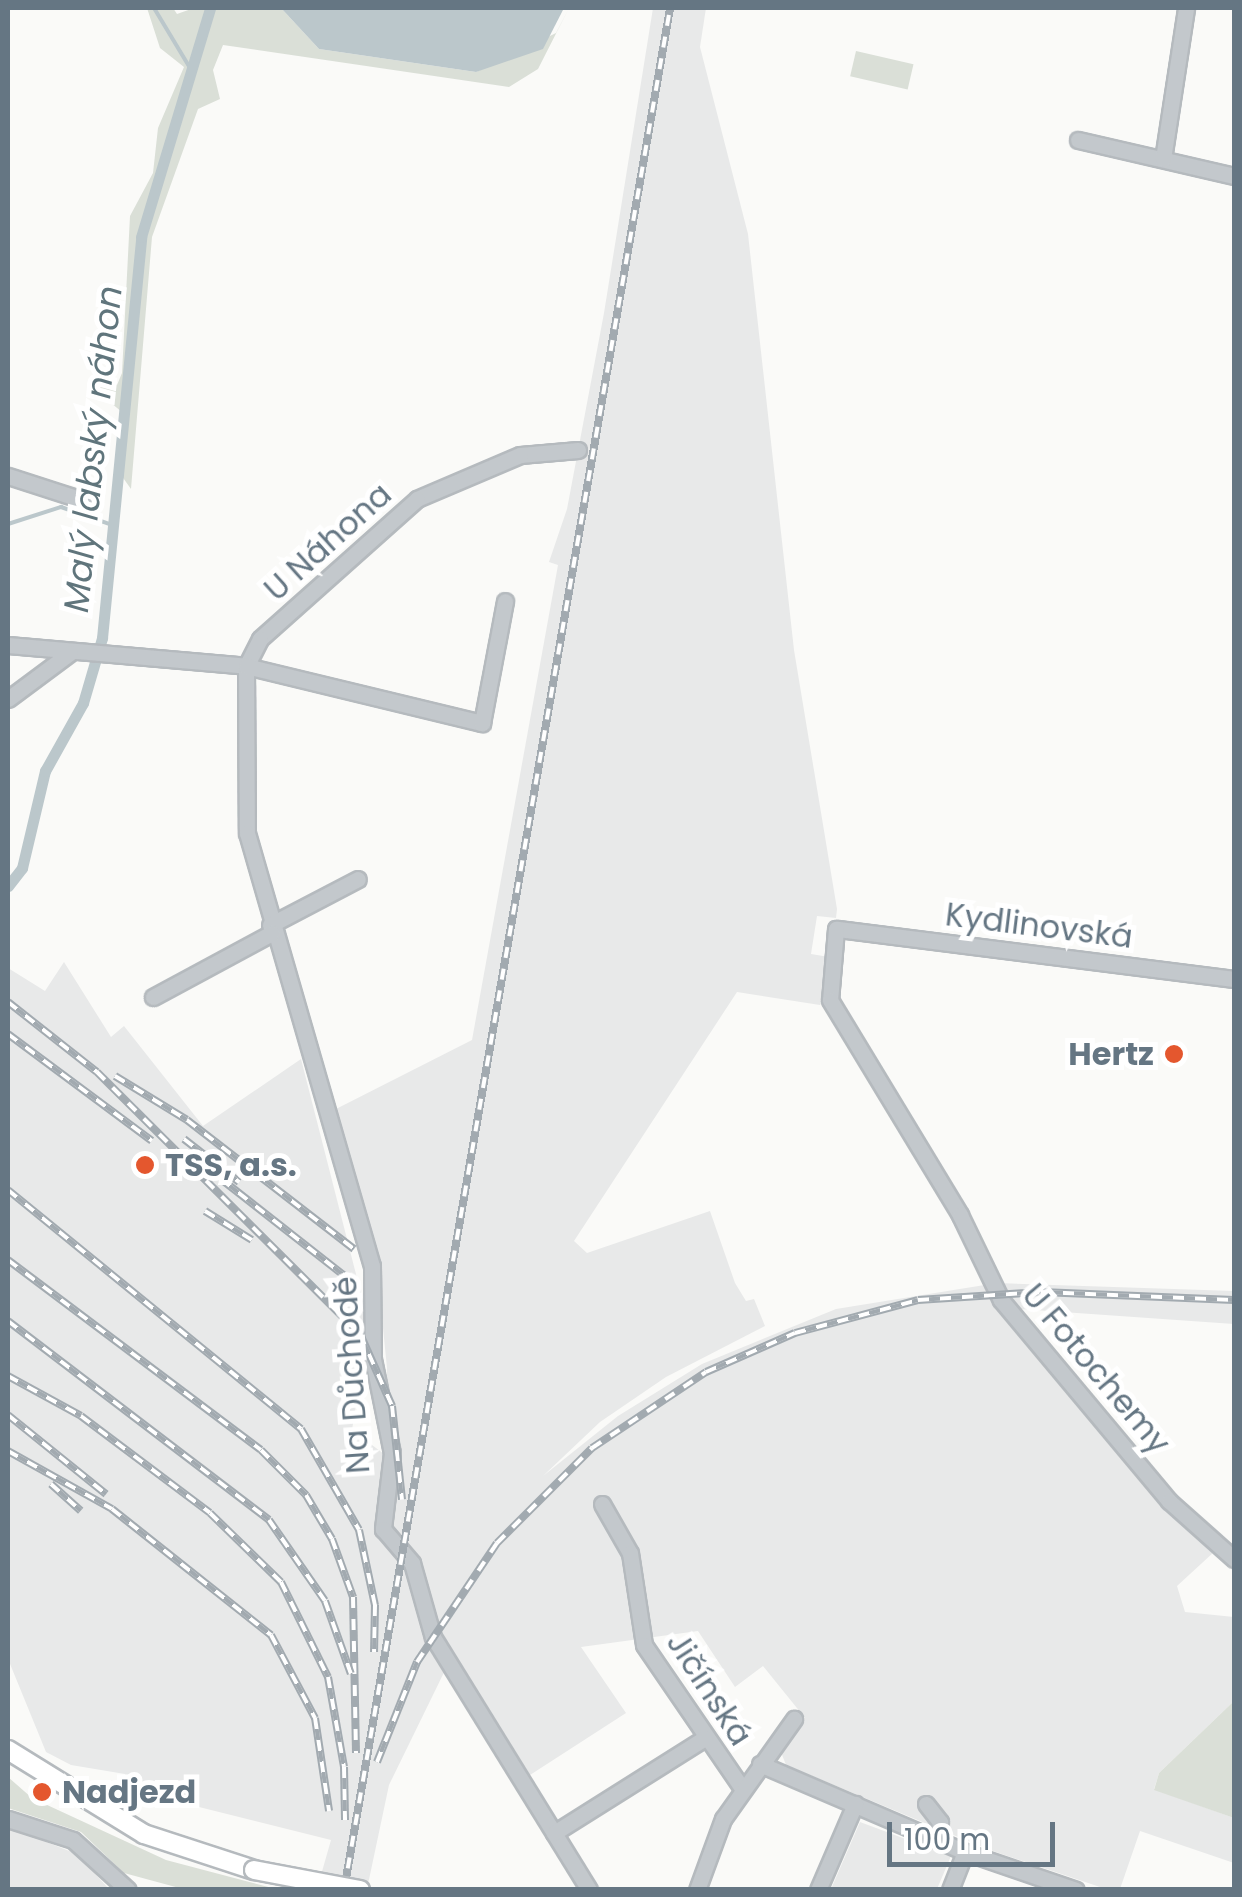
<!DOCTYPE html>
<html>
<head>
<meta charset="utf-8">
<style>
  body { margin:0 }
  #map { position:relative; width:1242px; height:1897px; overflow:hidden; background:#fafaf8; font-family:Poppins,sans-serif }
  div>[style] { position:absolute }
  .built>* { inset:0; background:#e8e9e9 }
  .green>* { inset:0; background:#dadfd7; transform-origin:0 0 }
  .water>* { inset:0; background:#bbc7cb }
  .stream>* { height:4px; margin:-2px; padding:0 2px; transform-origin:2px; border-radius:2px; background:#bbc7cb }
  .canal>* { height:11px; margin:-5.5px; padding:0 5.5px; transform-origin:5.5px; border-radius:5.5px; background:#bbc7cb }
  .roads { filter:drop-shadow(2px 0 #b5babe) drop-shadow(-2px 0 #b5babe) drop-shadow(0 2px #b5babe) drop-shadow(0 -2px #b5babe) }
  .minor>* { height:15px; margin:-7.5px; padding:0 7.5px; transform-origin:7.5px; border-radius:7.5px; background:#c3c8cc }
  .major>* { height:18px; margin:-9px; padding:0 9px; transform-origin:9px; border-radius:9px; background:#fff }
  .rail>* { height:8px; margin-top:-4px; transform-origin:0; background:repeating-linear-gradient(90deg,#fff 0 11px,#a2aab0 0 22px); box-sizing:border-box; border-block:2px solid #a2aab0 }
  .bridges { filter:drop-shadow(2px 0 #b5babe) drop-shadow(-2px 0 #b5babe) drop-shadow(0 2px #b5babe) drop-shadow(0 -2px #b5babe) }
  .major-bridge>* { height:18px; margin:-9px; padding:0 9px; transform-origin:9px; border-radius:9px; background:#fff }
  .dots>* { width:28px; height:28px; translate:-50% -50%; box-sizing:border-box; border:5px solid #fff; border-radius:50% }
  span { translate:-50% -50%; white-space:nowrap; text-align:center; line-height:1.15; -webkit-text-stroke:10px #fff; paint-order:stroke }
  .street-label { font-size:32px; color:#657683 }
  .poi-label { font-size:32px; color:#657683; font-weight:700 }
  .right { translate:-100% -50%; text-align:right }
  .left { translate:0 -50%; text-align:left }
  .water-label { font-size:35px; color:#60757c; font-style:italic }
  .frame { position:absolute; inset:0; border:10px solid #657683; pointer-events:none }
  .scale { position:absolute; left:887px; top:1822px; width:168px; height:45px; box-sizing:border-box; border:5px solid #657683; border-top:0; padding-left:12px; font-size:30px; line-height:35px; white-space:nowrap; color:#657683; -webkit-text-stroke:8px #fff; paint-order:stroke }
</style>
</head>
<body>
<div id="map">
  <div class="built">
    <div style="clip-path:polygon(653px 8px,706px 8px,700px 47px,748px 234px,794px 650px,837px 909px,836px 918px,817px 916px,811px 954px,829px 957px,820px 1005px,737px 992px,574px 1241px,587px 1253px,710px 1211px,735px 1283px,746px 1301px,754px 1299px,765px 1326px,666px 1377px,600px 1422px,543px 1476px,618px 1416px,702px 1364px,836px 1309px,997px 1283px,1234px 1291px,1234px 1324px,1005px 1308px,1005px 1319px,1170px 1511px,1214px 1552px,1177px 1586px,1185px 1612px,1234px 1617px,1234px 1701px,1159px 1773px,1154px 1789px,1234px 1818px,1234px 1863px,1140px 1831px,1120px 1889px,1106px 1889px,987px 1849px,786px 1765px,779px 1747px,805px 1718px,763px 1666px,735px 1687px,698px 1631px,581px 1647px,626px 1713px,530px 1775px,453px 1654px,389px 1785px,367px 1889px,317px 1889px,331px 1840px,127px 1789px,125px 1774px,71px 1765px,46px 1752px,8px 1659px,8px 968px,45px 991px,64px 962px,111px 1037px,124px 1026px,203px 1126px,301px 1059px,369px 1325px,352px 1430px,384px 1454px,387px 1368px,374px 1238px,334px 1110px,472px 1040px,558px 565px,549px 562px,567px 509px,604px 313px)"></div>
    <div style="clip-path:polygon(860px 1822px,951px 1856px,937px 1889px,831px 1889px)"></div>
    <div style="clip-path:polygon(8px 1827px,77px 1854px,109px 1889px,8px 1889px)"></div>
  </div>
  <div class="green">
    <div style="clip-path:polygon(147px 8px,173px 8px,177px 14px,194px 8px,281px 8px,319px 49px,476px 72px,556px 33px,569px 8px,538px 69px,509px 87px,223px 45px,213px 70px,220px 99px,198px 109px,152px 237px,131px 489px,116px 468px,123px 413px,98px 392px,101px 374px,117px 385px,122px 373px,130px 216px,153px 173px,158px 128px,184px 67px,160px 48px)"></div>
    <div style="left:856px;top:51px;width:59px;height:26px;rotate:13deg"></div>
    <div style="clip-path:polygon(1234px 1701px,1234px 1818px,1154px 1790px,1159px 1773px)"></div>
    <div style="clip-path:polygon(8px 1777px,32px 1798px,166px 1860px,276px 1889px,183px 1889px,124px 1873px,81px 1832px,8px 1808px)"></div>
  </div>
  <div class="water">
    <div style="clip-path:polygon(281px 8px,564px 8px,543px 49px,476px 72px,319px 49px)"></div>
  </div>
  <div class="stream">
    <div style="left:154px;top:8px;width:70px;rotate:59deg"></div>
    <div style="left:8px;top:524px;width:56px;rotate:-17.8deg"></div>
    <div style="left:61px;top:507px;width:54px;rotate:19.4deg"></div>
  </div>
  <div class="canal">
    <div style="left:8px;top:886px;width:23px;rotate:-52deg"></div>
    <div style="left:22px;top:868px;width:100px;rotate:-76.7deg"></div>
    <div style="left:45px;top:771px;width:78px;rotate:-60.8deg"></div>
    <div style="left:83px;top:703px;width:68px;rotate:-73.7deg"></div>
    <div style="left:102px;top:638px;width:403px;rotate:-84.4deg"></div>
    <div style="left:141px;top:237px;width:239px;rotate:-73.2deg"></div>
  </div>
  <div class="roads">
    <div class="minor">
      <div style="left:1078px;top:140px;width:160px;rotate:13deg"></div>
      <div style="left:1163px;top:159px;width:153px;rotate:-81.3deg"></div>
      <div style="left:578px;top:450px;width:58px;rotate:175.1deg"></div>
      <div style="left:520px;top:455px;width:112px;rotate:156.9deg"></div>
      <div style="left:417px;top:499px;width:210px;rotate:138.3deg"></div>
      <div style="left:260px;top:639px;width:30px;rotate:117deg"></div>
      <div style="left:246px;top:666px;width:167px;rotate:89.7deg"></div>
      <div style="left:247px;top:833px;width:451px;rotate:73.9deg"></div>
      <div style="left:372px;top:1266px;width:93px;rotate:89.4deg"></div>
      <div style="left:373px;top:1359px;width:96px;rotate:78.6deg"></div>
      <div style="left:392px;top:1453px;width:77px;rotate:96.8deg"></div>
      <div style="left:383px;top:1529px;width:45px;rotate:49.5deg"></div>
      <div style="left:412px;top:1563px;width:77px;rotate:74.2deg"></div>
      <div style="left:433px;top:1637px;width:297px;rotate:58.3deg"></div>
      <div style="left:8px;top:476px;width:85px;rotate:17.8deg"></div>
      <div style="left:8px;top:645px;width:239px;rotate:5deg"></div>
      <div style="left:246px;top:666px;width:243px;rotate:13.6deg"></div>
      <div style="left:482px;top:723px;width:124px;rotate:-79.3deg"></div>
      <div style="left:8px;top:699px;width:77px;rotate:-36.6deg"></div>
      <div style="left:270px;top:925px;width:99px;rotate:-27.6deg"></div>
      <div style="left:1234px;top:979px;width:401px;rotate:-172.8deg"></div>
      <div style="left:836px;top:929px;width:71px;rotate:94.8deg"></div>
      <div style="left:830px;top:1000px;width:251px;rotate:58.8deg"></div>
      <div style="left:960px;top:1215px;width:94px;rotate:64.2deg"></div>
      <div style="left:1001px;top:1300px;width:262px;rotate:50.1deg"></div>
      <div style="left:1169px;top:1501px;width:87px;rotate:41.7deg"></div>
      <div style="left:153px;top:997px;width:135px;rotate:-28.3deg"></div>
      <div style="left:602px;top:1504px;width:56px;rotate:60.3deg"></div>
      <div style="left:630px;top:1553px;width:93px;rotate:81.3deg"></div>
      <div style="left:644px;top:1645px;width:173px;rotate:55.6deg"></div>
      <div style="left:760px;top:1764px;width:223px;rotate:23.2deg"></div>
      <div style="left:965px;top:1852px;width:117px;rotate:18.9deg"></div>
      <div style="left:926px;top:1804px;width:23px;rotate:52deg"></div>
      <div style="left:940px;top:1822px;width:18px;rotate:96deg"></div>
      <div style="left:8px;top:1819px;width:68px;rotate:17.9deg"></div>
      <div style="left:73px;top:1840px;width:74px;rotate:42.3deg"></div>
      <div style="left:554px;top:1833px;width:178px;rotate:-32.2deg"></div>
      <div style="left:697px;top:1890px;width:76px;rotate:-69.9deg"></div>
      <div style="left:723px;top:1819px;width:123px;rotate:-54.6deg"></div>
      <div style="left:818px;top:1890px;width:94px;rotate:-66.7deg"></div>
      <div style="left:950px;top:1890px;width:41px;rotate:-68.5deg"></div>
    </div>
    <div class="major">
      <div style="left:8px;top:1750px;width:160px;rotate:31.7deg"></div>
      <div style="left:144px;top:1834px;width:116px;rotate:18.1deg"></div>
    </div>
  </div>
  <div class="rail">
    <div style="left:8px;top:1002px;width:113px;rotate:38.2deg"></div>
    <div style="left:97px;top:1072px;width:371px;rotate:44.9deg"></div>
    <div style="left:360px;top:1334px;width:79px;rotate:66deg"></div>
    <div style="left:392px;top:1406px;width:94px;rotate:83.9deg"></div>
    <div style="left:8px;top:1034px;width:179px;rotate:36.6deg"></div>
    <div style="left:115px;top:1076px;width:84px;rotate:31.4deg"></div>
    <div style="left:187px;top:1120px;width:211px;rotate:37.7deg"></div>
    <div style="left:184px;top:1139px;width:70px;rotate:38deg"></div>
    <div style="left:221px;top:1179px;width:172px;rotate:38.1deg"></div>
    <div style="left:8px;top:1190px;width:378px;rotate:39.2deg"></div>
    <div style="left:301px;top:1429px;width:116px;rotate:60.1deg"></div>
    <div style="left:359px;top:1530px;width:77px;rotate:78deg"></div>
    <div style="left:375px;top:1605px;width:47px;rotate:91.2deg"></div>
    <div style="left:205px;top:1211px;width:55px;rotate:31.7deg"></div>
    <div style="left:8px;top:1260px;width:316px;rotate:36.9deg"></div>
    <div style="left:261px;top:1450px;width:64px;rotate:45deg"></div>
    <div style="left:306px;top:1495px;width:51px;rotate:59.4deg"></div>
    <div style="left:332px;top:1539px;width:62px;rotate:70.1deg"></div>
    <div style="left:353px;top:1597px;width:156px;rotate:88.9deg"></div>
    <div style="left:8px;top:1321px;width:328px;rotate:37.3deg"></div>
    <div style="left:269px;top:1520px;width:98px;rotate:55.3deg"></div>
    <div style="left:325px;top:1601px;width:77px;rotate:70.4deg"></div>
    <div style="left:8px;top:1376px;width:83px;rotate:28.7deg"></div>
    <div style="left:81px;top:1416px;width:161px;rotate:36.9deg"></div>
    <div style="left:210px;top:1513px;width:99px;rotate:44.2deg"></div>
    <div style="left:281px;top:1582px;width:106px;rotate:63.7deg"></div>
    <div style="left:328px;top:1677px;width:91px;rotate:79.9deg"></div>
    <div style="left:344px;top:1767px;width:53px;rotate:88.9deg"></div>
    <div style="left:8px;top:1415px;width:126px;rotate:38.9deg"></div>
    <div style="left:8px;top:1451px;width:119px;rotate:29.1deg"></div>
    <div style="left:112px;top:1509px;width:203px;rotate:38.4deg"></div>
    <div style="left:271px;top:1635px;width:94px;rotate:62.1deg"></div>
    <div style="left:315px;top:1718px;width:94px;rotate:81.4deg"></div>
    <div style="left:51px;top:1484px;width:40px;rotate:42deg"></div>
    <div style="left:377px;top:1762px;width:108px;rotate:-68.2deg"></div>
    <div style="left:417px;top:1662px;width:143px;rotate:-56.1deg"></div>
    <div style="left:497px;top:1543px;width:134px;rotate:-45deg"></div>
    <div style="left:592px;top:1448px;width:137px;rotate:-33.7deg"></div>
    <div style="left:706px;top:1372px;width:97px;rotate:-23.7deg"></div>
    <div style="left:795px;top:1333px;width:127px;rotate:-15deg"></div>
    <div style="left:918px;top:1300px;width:123px;rotate:-3.7deg"></div>
    <div style="left:1041px;top:1292px;width:193px;rotate:2.4deg"></div>
    <div style="left:344px;top:1890px;width:1910px;rotate:-80.17deg"></div>
  </div>
  <div class="bridges">
    <div class="major-bridge">
      <div style="left:254px;top:1870px;width:108px;rotate:10.7deg"></div>
    </div>
  </div>
  <div class="dots">
    <div style="left:1174px;top:1054px;background:#e4572e"></div>
    <div style="left:145px;top:1165px;background:#e4572e"></div>
    <div style="left:42px;top:1792px;background:#e4572e"></div>
  </div>
  <div class="street-label">
    <span style="left:328px;top:542px;rotate:-42deg">U Náhona</span>
    <span style="left:1039px;top:926px;rotate:7deg">Kydlinovská</span>
    <span style="left:1096px;top:1369px;rotate:50deg">U Fotochemy</span>
    <span style="left:352px;top:1375px;rotate:-94deg">Na Důchodě</span>
    <span style="left:709px;top:1689px;rotate:57deg">Jičínská</span>
  </div>
  <div class="poi-label">
    <span class="right" style="left:1154px;top:1054px">Hertz</span>
    <span class="left" style="left:165px;top:1165px">TSS, a.s.</span>
    <span class="left" style="left:62px;top:1792px">Nadjezd</span>
  </div>
  <div class="water-label">
    <span style="left:93px;top:449px;rotate:-84deg">Malý labský náhon</span>
  </div>
  <div class="frame"></div>
  <div class="scale">100 m</div>
</div>
</body>
</html>
